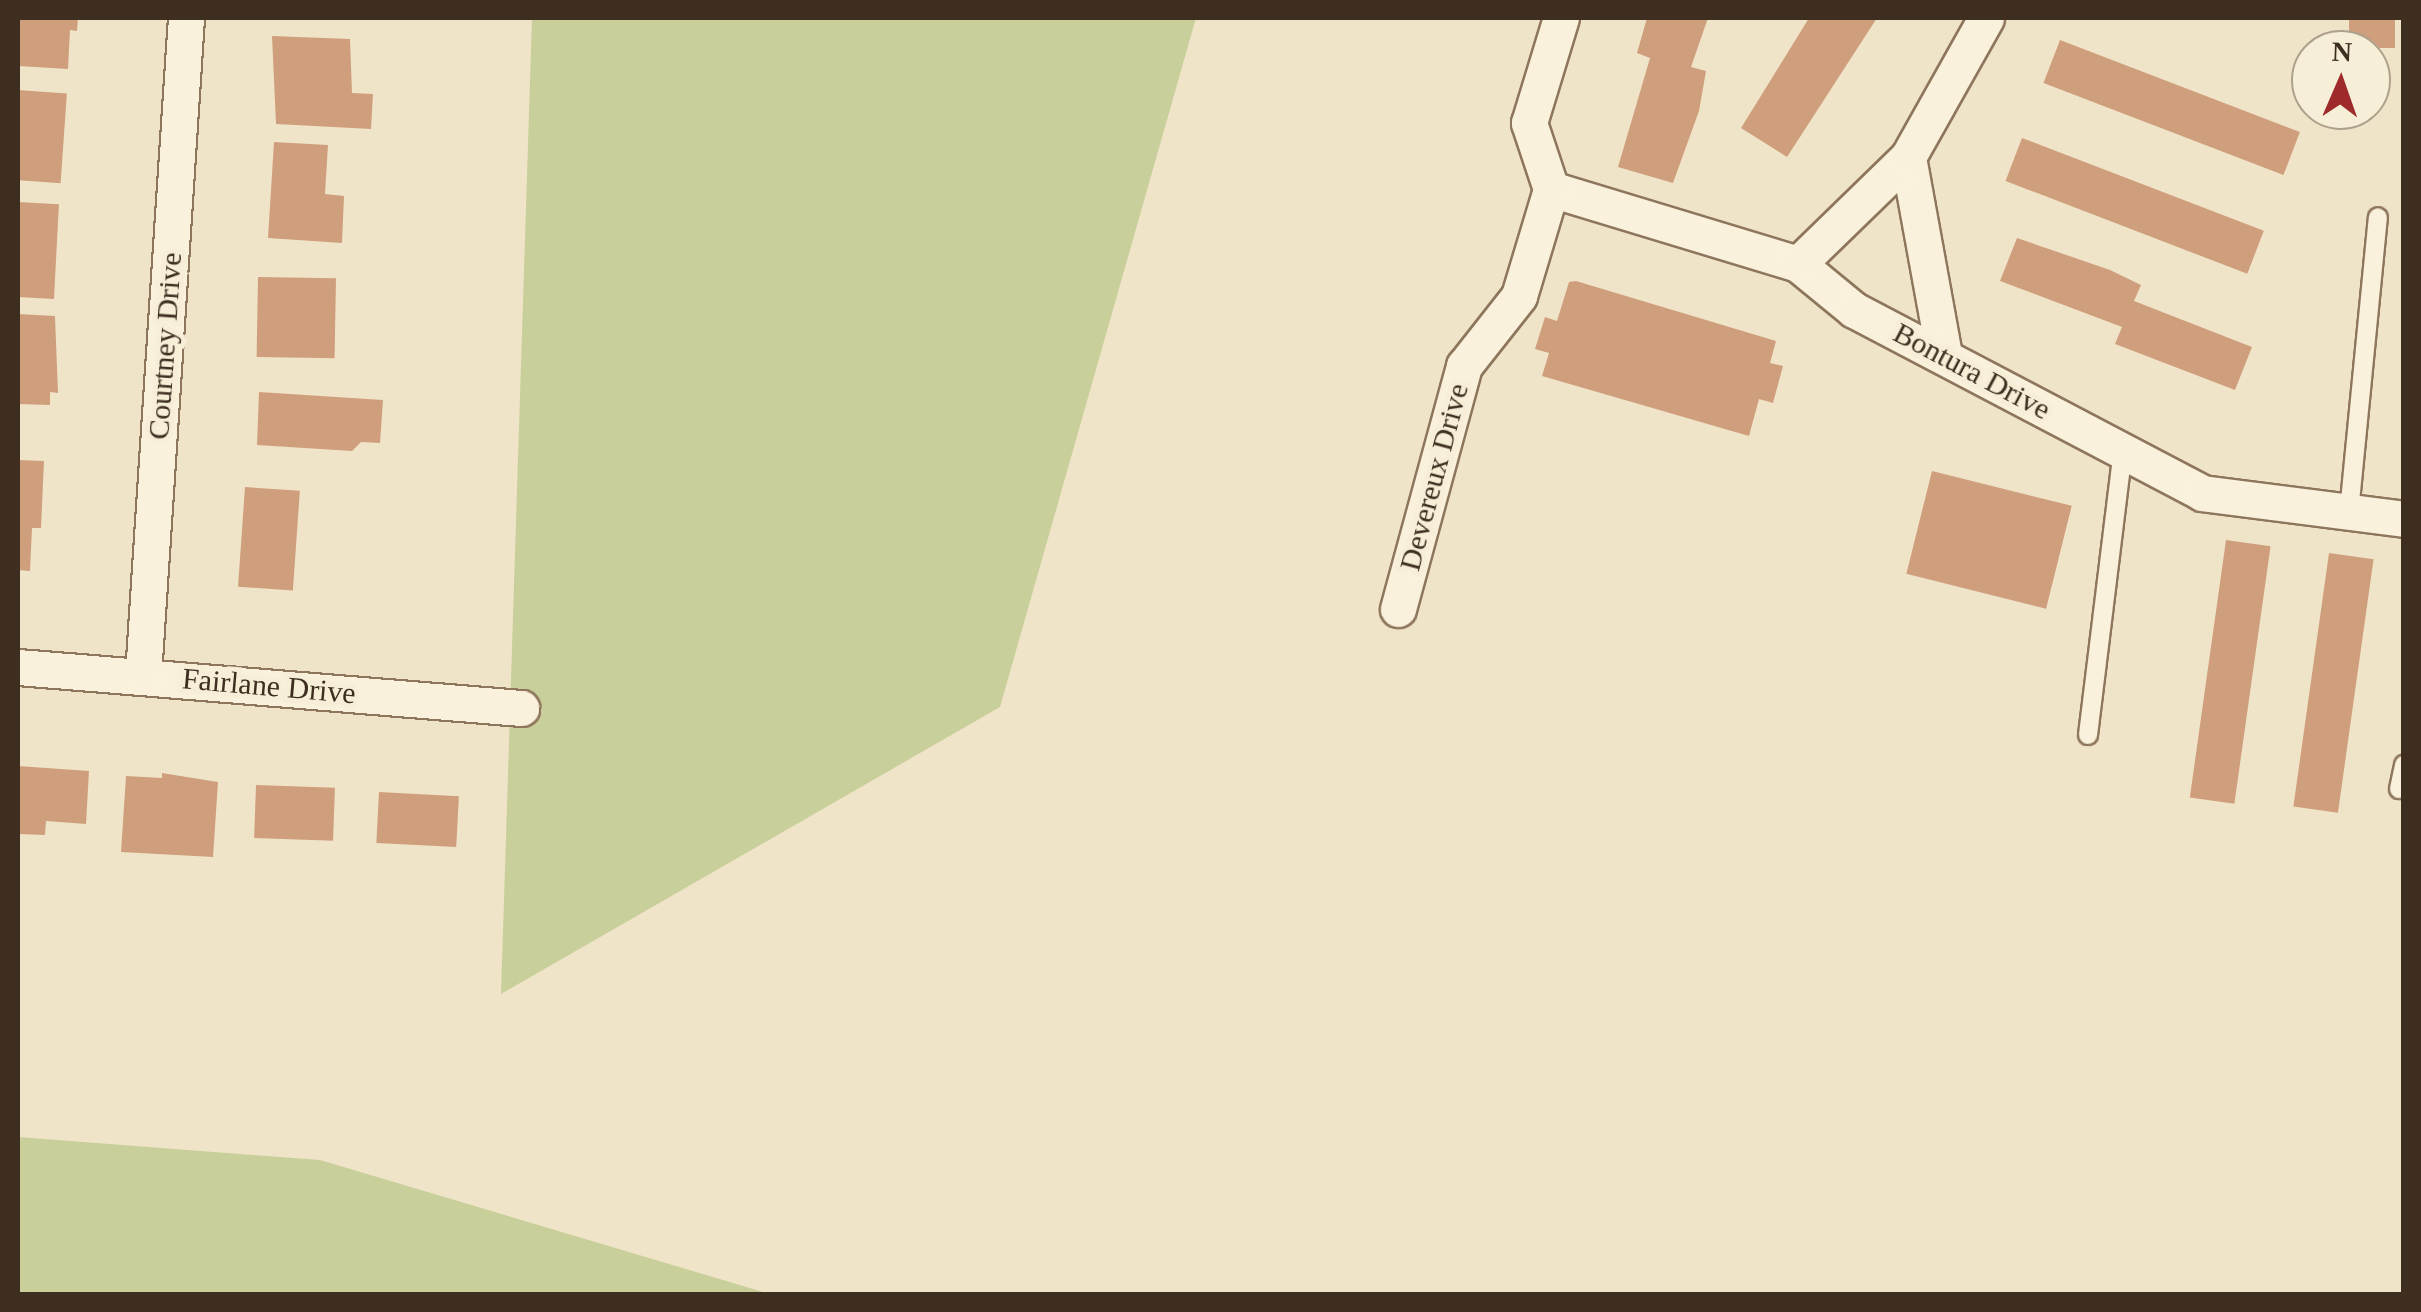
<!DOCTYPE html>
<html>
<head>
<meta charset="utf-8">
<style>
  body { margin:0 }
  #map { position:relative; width:2421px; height:1312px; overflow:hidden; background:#f0e4c8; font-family:"Times New Roman",serif }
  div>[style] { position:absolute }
  .green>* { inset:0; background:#c9cf9b }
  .building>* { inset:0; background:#cf9f7d; transform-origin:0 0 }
  .roads { filter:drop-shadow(2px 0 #8d765c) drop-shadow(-2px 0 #8d765c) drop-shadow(0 2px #8d765c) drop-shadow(0 -2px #8d765c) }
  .service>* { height:18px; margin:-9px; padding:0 9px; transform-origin:9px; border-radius:9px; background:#faf1dc }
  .minor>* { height:35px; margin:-17.5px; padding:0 17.5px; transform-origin:17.5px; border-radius:17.5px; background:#faf1dc }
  span { translate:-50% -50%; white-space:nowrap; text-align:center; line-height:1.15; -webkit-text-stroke:10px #f7eed8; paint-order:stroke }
  .street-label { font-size:30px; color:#3d2e20 }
  .frame { position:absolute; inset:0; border:20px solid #3d2e20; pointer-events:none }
  .north { position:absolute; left:2291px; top:30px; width:100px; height:100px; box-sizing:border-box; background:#f7eed8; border:2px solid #ada18e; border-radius:50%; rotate:2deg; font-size:28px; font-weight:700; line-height:40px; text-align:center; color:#3d2e20 }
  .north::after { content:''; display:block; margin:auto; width:35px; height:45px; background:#9e2a2b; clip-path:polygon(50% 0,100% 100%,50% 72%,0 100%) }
</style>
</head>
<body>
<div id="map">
  <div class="green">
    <div style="clip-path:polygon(532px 18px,1196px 18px,1000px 707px,501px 994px)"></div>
    <div style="clip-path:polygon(18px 1137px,320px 1160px,770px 1294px,18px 1294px)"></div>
  </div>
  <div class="building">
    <div style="clip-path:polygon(18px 18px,78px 18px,77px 31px,70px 30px,68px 69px,18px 66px)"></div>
    <div style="clip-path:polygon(1647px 18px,1708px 18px,1691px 67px,1706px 71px,1699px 111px,1673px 183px,1618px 167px,1650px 58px,1637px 53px)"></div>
    <div style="clip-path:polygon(1809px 18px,1877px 18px,1787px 157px,1741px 128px)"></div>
    <div style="left:2349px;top:18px;width:46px;height:30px"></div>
    <div style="clip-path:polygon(272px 36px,350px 39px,352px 93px,373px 94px,371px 129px,276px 124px)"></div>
    <div style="left:2060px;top:40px;width:257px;height:46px;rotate:21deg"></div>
    <div style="left:18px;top:90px;width:49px;height:90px;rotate:4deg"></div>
    <div style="left:2022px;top:138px;width:259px;height:46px;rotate:21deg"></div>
    <div style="clip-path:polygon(274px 142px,328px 145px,325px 194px,344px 196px,342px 243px,268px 238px)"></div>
    <div style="left:18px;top:202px;width:41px;height:95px;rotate:3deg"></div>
    <div style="clip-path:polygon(2017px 238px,2110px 270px,2141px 285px,2134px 301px,2252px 347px,2235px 390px,2115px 344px,2122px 327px,2000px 281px)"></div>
    <div style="left:258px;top:277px;width:78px;height:80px;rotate:1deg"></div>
    <div style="clip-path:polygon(1576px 281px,1776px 341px,1770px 363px,1783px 366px,1773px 403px,1759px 399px,1749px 436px,1542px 376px,1549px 353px,1535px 349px,1545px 317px,1557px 321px,1569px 282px)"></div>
    <div style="clip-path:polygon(18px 314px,55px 316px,58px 393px,50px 392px,50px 405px,18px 404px)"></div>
    <div style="clip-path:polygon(259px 392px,383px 400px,380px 443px,361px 442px,352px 451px,257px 445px)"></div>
    <div style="clip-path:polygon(18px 460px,44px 461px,41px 528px,32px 528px,30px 571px,18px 570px)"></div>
    <div style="left:1932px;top:471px;width:144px;height:106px;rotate:14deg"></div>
    <div style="left:245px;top:487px;width:55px;height:100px;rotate:4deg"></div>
    <div style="left:2226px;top:540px;width:45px;height:260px;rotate:8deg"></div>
    <div style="left:2329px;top:553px;width:45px;height:256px;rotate:8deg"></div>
    <div style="clip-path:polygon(18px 766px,89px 771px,86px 824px,46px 821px,45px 835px,18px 834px)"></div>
    <div style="clip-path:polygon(162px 773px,218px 782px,213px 857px,121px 852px,126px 776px,162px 778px)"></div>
    <div style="left:256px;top:785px;width:79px;height:53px;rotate:2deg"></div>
    <div style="left:379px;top:792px;width:80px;height:51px;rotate:3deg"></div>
  </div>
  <div class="roads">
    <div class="service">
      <div style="left:2349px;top:512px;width:296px;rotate:-84.4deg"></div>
      <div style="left:2088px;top:735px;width:287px;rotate:-83deg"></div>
      <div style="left:2399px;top:789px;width:25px;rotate:-78deg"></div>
    </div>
    <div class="minor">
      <div style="left:1908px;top:157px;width:201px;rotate:79.7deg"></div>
      <div style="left:1551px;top:189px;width:258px;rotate:16.9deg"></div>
      <div style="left:1798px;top:264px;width:72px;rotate:39.4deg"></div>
      <div style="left:1854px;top:310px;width:393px;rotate:27.7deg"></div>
      <div style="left:2202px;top:493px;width:204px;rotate:7.3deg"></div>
      <div style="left:1798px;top:264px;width:153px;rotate:-44.2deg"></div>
      <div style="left:1908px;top:157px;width:159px;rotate:-60.7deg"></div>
      <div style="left:1398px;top:609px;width:252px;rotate:-74.8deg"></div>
      <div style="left:1464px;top:366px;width:89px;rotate:-51.8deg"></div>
      <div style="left:1519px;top:296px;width:112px;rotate:-73.3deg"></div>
      <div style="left:1551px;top:189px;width:70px;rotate:-108.4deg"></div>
      <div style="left:1529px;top:123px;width:110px;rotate:-73.1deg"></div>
      <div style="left:18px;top:667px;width:505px;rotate:4.66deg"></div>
      <div style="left:143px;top:675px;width:658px;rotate:-86.26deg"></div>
    </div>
  </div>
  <div class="street-label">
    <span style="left:165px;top:346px;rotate:-86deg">Courtney Drive</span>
    <span style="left:1972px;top:371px;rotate:28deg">Bontura Drive</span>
    <span style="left:1434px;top:477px;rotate:-75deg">Devereux Drive</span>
    <span style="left:269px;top:686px;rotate:5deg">Fairlane Drive</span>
  </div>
  <div class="frame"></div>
  <div class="north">N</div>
</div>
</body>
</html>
